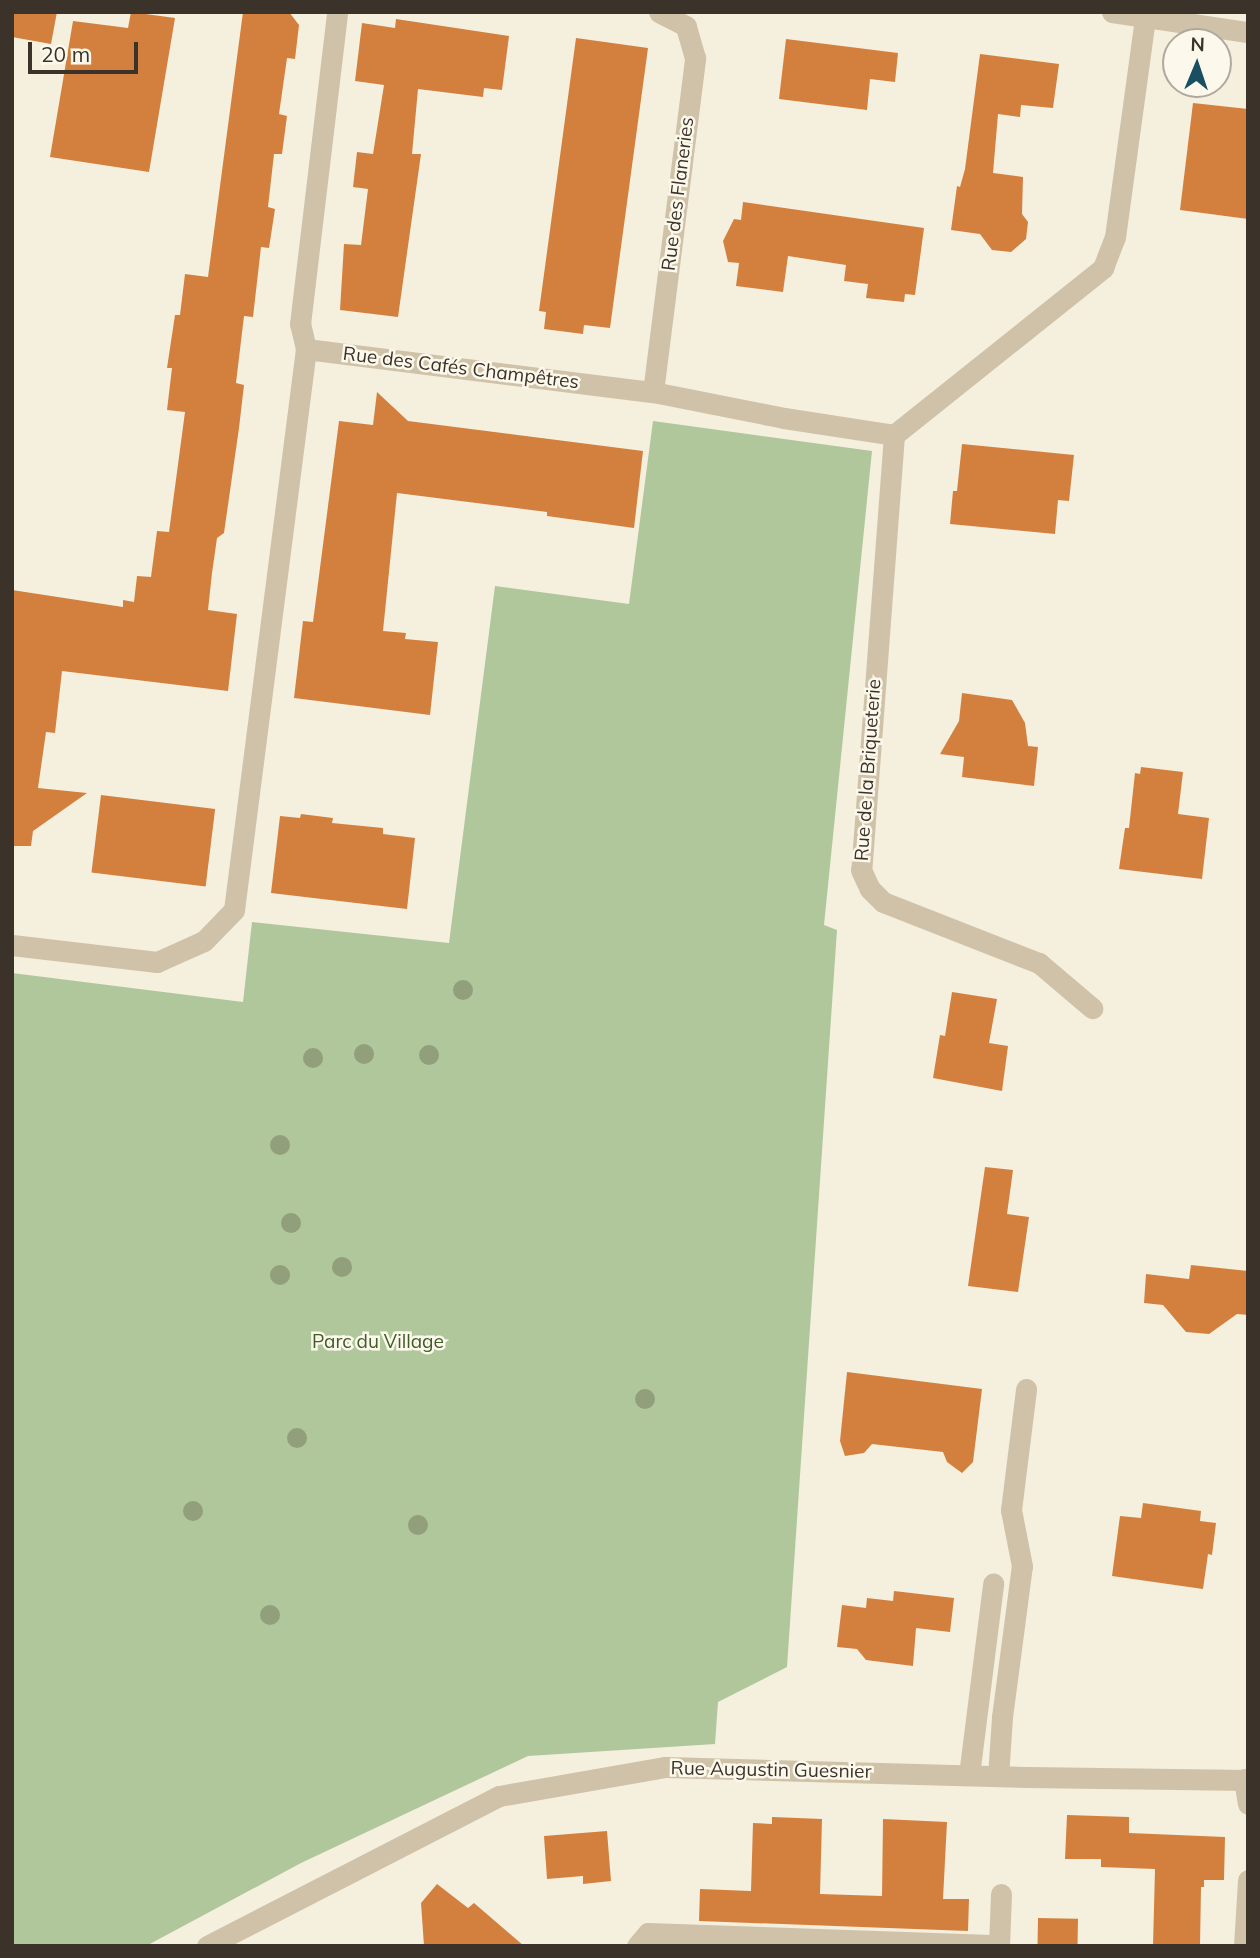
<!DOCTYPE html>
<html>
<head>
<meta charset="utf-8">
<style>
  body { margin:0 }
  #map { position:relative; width:1260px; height:1958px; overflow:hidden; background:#f5efde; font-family:Mulish,sans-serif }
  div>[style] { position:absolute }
  .green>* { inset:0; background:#b0c79b }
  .building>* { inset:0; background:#d3803e; transform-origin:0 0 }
  .minor>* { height:21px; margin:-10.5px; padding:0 10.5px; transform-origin:10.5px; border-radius:10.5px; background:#cfc2a8 }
  .trees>* { width:20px; height:20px; margin:-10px; border-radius:50%; background:#919f7a }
  span { translate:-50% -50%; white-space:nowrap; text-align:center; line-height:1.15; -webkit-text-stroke:5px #fcf8eb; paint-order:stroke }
  .street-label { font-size:19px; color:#3b3229 }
  .park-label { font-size:19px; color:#405d29 }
  .frame { position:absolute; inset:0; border:14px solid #3b3229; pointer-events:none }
  .north { position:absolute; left:1162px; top:28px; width:70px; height:70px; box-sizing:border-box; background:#fcf8eb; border:2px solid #afa99d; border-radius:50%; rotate:2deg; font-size:19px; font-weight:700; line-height:28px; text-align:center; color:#3b3229 }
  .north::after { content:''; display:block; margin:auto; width:24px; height:32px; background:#194f62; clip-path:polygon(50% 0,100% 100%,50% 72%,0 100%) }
  .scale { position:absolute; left:28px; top:42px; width:110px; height:32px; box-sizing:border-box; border:4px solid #3b3229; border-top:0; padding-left:9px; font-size:21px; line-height:24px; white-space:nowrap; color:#3b3229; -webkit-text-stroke:5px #fcf8eb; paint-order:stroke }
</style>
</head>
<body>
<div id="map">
  <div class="green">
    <div style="clip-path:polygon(653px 421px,872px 451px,824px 925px,837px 930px,787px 1667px,718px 1702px,715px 1744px,528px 1756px,301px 1863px,146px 1946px,12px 1946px,12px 973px,243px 1002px,252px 922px,449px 943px,495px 586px,629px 604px)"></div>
  </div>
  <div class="building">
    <div style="clip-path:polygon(12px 12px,57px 12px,51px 44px,12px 37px)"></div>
    <div style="clip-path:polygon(131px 12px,175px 18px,149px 172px,50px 157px,73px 21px,128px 28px)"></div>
    <div style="clip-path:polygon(243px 12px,289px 12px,299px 25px,295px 59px,287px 58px,279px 114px,287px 116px,282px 154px,274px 154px,268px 207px,275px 209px,269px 248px,261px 247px,253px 317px,244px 316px,236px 383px,244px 385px,239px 428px,224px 533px,217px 538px,212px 573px,208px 610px,237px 614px,228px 691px,62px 671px,55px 733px,46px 732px,38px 788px,87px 793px,33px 831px,31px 846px,12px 846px,12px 590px,123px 607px,123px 600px,134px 602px,137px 576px,151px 577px,157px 531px,169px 532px,185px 412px,167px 410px,172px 368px,167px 368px,175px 315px,180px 315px,185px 274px,208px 277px)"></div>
    <div style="clip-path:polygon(396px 19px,509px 36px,502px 90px,484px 88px,483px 97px,418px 89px,412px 154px,421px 154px,398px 317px,340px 310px,344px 244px,361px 245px,368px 189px,353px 187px,357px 152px,373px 154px,384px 85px,355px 81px,362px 23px,395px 28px)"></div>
    <div style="clip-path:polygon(576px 38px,648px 48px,610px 328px,584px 325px,583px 334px,544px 329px,546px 312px,539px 311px)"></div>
    <div style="clip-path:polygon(786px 39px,898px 53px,895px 82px,870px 79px,867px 110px,779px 99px)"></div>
    <div style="clip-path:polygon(980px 54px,1059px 64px,1053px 108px,1021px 105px,1020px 117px,998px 114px,993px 173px,1023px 177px,1022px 214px,1028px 222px,1026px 239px,1011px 252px,992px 250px,980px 234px,951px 230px,957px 186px,960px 187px,965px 169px)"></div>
    <div style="clip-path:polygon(1193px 103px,1248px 109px,1248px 219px,1180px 210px)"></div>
    <div style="clip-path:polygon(743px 202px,924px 228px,915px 295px,905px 294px,904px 302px,866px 298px,868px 284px,844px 281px,846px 265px,788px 256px,783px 292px,736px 286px,739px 263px,728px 262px,723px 241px,734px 219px,741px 220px)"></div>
    <div style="clip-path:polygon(377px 392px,408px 421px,643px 451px,634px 528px,547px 516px,547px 512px,397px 493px,383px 631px,406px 633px,405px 639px,438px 642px,430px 715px,294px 698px,303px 621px,313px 622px,339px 421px,373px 425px)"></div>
    <div style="clip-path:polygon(962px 444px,1074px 455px,1069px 501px,1058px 500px,1055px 534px,950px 524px,953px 491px,957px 491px)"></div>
    <div style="clip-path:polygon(962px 693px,1012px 700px,1025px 723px,1028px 746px,1038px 747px,1034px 786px,962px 777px,964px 757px,940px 754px,959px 721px)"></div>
    <div style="clip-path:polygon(1141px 767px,1183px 772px,1178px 814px,1209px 818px,1202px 879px,1119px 869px,1125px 828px,1129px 828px,1135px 773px,1140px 774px)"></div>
    <div style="left:101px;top:795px;width:115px;height:78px;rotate:7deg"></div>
    <div style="clip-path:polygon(301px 814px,333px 818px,332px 823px,383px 828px,383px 834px,415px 838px,407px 909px,271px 893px,280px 816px,300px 818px)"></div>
    <div style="clip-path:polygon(952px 992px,997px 999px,989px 1043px,1008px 1046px,1002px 1091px,933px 1078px,940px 1035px,945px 1036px)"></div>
    <div style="clip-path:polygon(985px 1167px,1013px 1170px,1007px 1214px,1029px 1217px,1018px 1292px,968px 1286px)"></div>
    <div style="clip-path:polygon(1191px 1265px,1248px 1271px,1248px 1315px,1237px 1314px,1209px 1334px,1186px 1332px,1163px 1305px,1144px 1303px,1146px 1274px,1189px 1279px)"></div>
    <div style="clip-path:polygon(847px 1372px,982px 1389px,973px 1462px,962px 1473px,947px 1462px,943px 1452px,872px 1444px,864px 1453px,845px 1456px,840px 1441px)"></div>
    <div style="clip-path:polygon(1143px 1503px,1201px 1511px,1200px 1521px,1216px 1523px,1212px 1555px,1208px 1554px,1203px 1589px,1112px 1576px,1120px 1516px,1141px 1518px)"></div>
    <div style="clip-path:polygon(894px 1591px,954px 1598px,950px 1632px,916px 1628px,913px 1666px,866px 1660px,857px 1649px,837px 1647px,842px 1605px,866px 1608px,867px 1598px,893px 1601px)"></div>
    <div style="clip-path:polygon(1067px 1815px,1129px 1817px,1129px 1833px,1225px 1837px,1224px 1880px,1204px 1880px,1204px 1887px,1201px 1887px,1200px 1946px,1153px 1946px,1155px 1869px,1101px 1867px,1101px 1859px,1065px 1859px)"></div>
    <div style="clip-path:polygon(772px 1817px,822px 1819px,820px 1894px,882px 1896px,883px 1819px,947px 1822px,943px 1899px,969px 1899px,968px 1931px,699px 1921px,700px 1889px,751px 1891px,753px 1823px,772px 1824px)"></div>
    <div style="clip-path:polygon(607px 1831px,611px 1881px,583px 1884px,583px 1876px,547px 1879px,544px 1836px)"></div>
    <div style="clip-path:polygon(437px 1884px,468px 1908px,474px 1903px,524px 1946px,424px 1946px,421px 1903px)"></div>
    <div style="left:1038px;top:1918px;width:40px;height:28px;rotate:1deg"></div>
  </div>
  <div class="minor">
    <div style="left:1112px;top:12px;width:137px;rotate:8.4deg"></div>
    <div style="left:306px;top:349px;width:26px;rotate:-103deg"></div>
    <div style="left:300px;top:324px;width:314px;rotate:-83.2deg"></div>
    <div style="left:653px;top:392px;width:337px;rotate:-82.8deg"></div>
    <div style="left:695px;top:58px;width:33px;rotate:-106deg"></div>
    <div style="left:686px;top:26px;width:30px;rotate:-153deg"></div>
    <div style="left:894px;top:435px;width:436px;rotate:94.3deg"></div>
    <div style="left:861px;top:870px;width:21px;rotate:65deg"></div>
    <div style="left:870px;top:889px;width:18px;rotate:45deg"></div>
    <div style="left:883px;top:902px;width:168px;rotate:21.4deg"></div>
    <div style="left:1039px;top:963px;width:70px;rotate:40.3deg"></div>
    <div style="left:12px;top:945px;width:146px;rotate:6.7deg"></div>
    <div style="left:157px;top:962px;width:51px;rotate:-24.1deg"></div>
    <div style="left:204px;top:941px;width:43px;rotate:-45.9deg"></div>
    <div style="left:234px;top:910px;width:566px;rotate:-82.69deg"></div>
    <div style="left:306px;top:349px;width:350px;rotate:7.1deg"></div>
    <div style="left:653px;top:392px;width:134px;rotate:11.2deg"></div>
    <div style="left:784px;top:418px;width:111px;rotate:8.8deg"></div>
    <div style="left:894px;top:435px;width:268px;rotate:-38.6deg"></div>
    <div style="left:1103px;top:268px;width:33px;rotate:-69deg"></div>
    <div style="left:1115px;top:237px;width:222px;rotate:-82.2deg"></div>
    <div style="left:969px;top:1775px;width:193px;rotate:-82.8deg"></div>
    <div style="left:998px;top:1776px;width:59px;rotate:-86.1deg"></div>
    <div style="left:1002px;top:1717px;width:152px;rotate:-82.5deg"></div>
    <div style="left:1022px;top:1566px;width:57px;rotate:-101.1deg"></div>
    <div style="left:1011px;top:1510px;width:122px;rotate:-82.9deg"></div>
    <div style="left:1244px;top:1779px;width:25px;rotate:81deg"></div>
    <div style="left:207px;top:1946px;width:328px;rotate:-27.2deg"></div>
    <div style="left:499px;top:1796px;width:169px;rotate:-9.9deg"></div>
    <div style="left:666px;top:1767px;width:361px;rotate:1.6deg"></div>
    <div style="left:1027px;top:1777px;width:221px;rotate:0.8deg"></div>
    <div style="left:637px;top:1946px;width:17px;rotate:-50deg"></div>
    <div style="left:648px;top:1933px;width:351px;rotate:2deg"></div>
    <div style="left:999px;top:1946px;width:52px;rotate:-87.8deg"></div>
    <div style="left:1244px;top:1946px;width:66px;rotate:-86.5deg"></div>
  </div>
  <div class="trees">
    <div style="left:463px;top:990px"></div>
    <div style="left:364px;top:1054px"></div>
    <div style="left:429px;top:1055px"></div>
    <div style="left:313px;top:1058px"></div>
    <div style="left:280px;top:1145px"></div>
    <div style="left:291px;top:1223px"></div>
    <div style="left:342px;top:1267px"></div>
    <div style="left:280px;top:1275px"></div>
    <div style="left:645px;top:1399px"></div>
    <div style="left:297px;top:1438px"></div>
    <div style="left:193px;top:1511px"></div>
    <div style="left:418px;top:1525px"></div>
    <div style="left:270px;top:1615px"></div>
  </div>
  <div class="street-label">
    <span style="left:678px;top:194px;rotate:-83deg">Rue des Flaneries</span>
    <span style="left:461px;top:368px;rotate:7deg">Rue des Cafés Champêtres</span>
    <span style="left:868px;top:770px;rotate:-86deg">Rue de la Briqueterie</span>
    <span style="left:771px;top:1770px;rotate:1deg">Rue Augustin Guesnier</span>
  </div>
  <div class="park-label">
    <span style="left:378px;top:1342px">Parc du Village</span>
  </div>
  <div class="frame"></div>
  <div class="north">N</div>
  <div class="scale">20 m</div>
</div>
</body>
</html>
